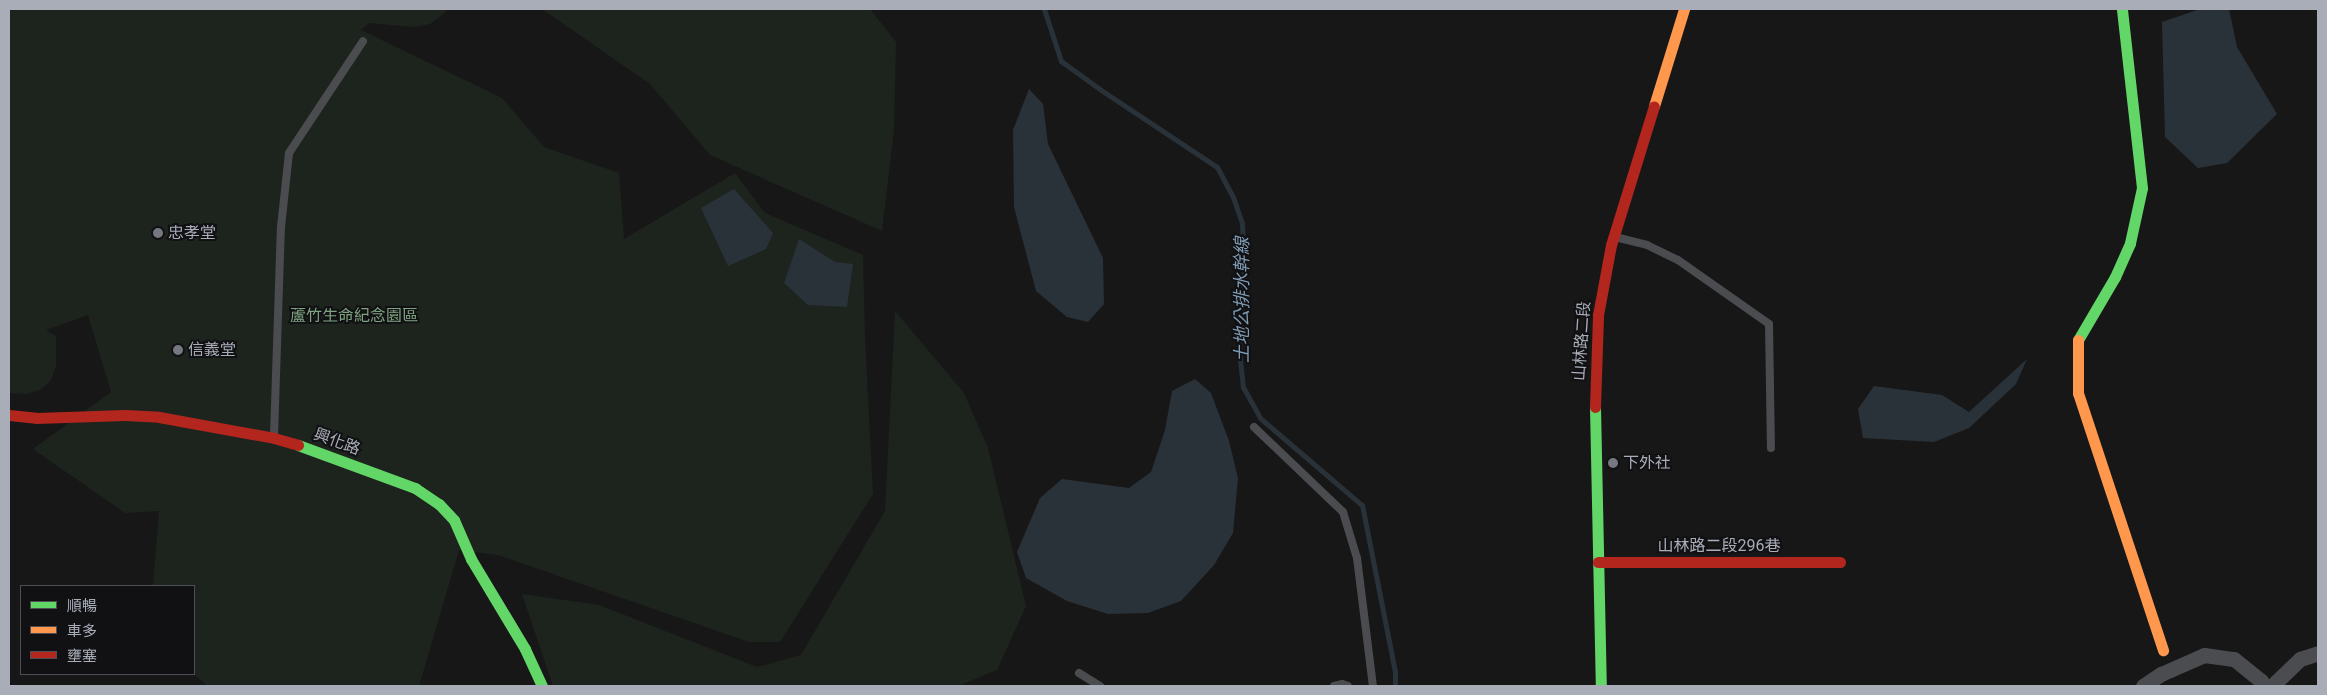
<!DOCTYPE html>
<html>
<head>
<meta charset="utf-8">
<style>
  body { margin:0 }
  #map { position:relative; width:2327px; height:695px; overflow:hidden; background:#171717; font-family:Roboto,"Noto Sans TC",sans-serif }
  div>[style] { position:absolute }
  .green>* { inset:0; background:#1d241e }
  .water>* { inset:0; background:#2a3239 }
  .stream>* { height:5px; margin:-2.5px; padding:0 2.5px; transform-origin:2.5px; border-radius:2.5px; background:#2a3239 }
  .lane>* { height:8px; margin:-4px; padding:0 4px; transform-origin:4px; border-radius:4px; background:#4b4c50 }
  .street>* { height:15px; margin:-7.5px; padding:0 7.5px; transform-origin:7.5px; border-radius:7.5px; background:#4b4c50 }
  .fast>* { height:11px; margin:-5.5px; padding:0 5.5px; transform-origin:5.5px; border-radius:5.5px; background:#63d668 }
  .slow>* { height:11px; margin:-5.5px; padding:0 5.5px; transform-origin:5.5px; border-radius:5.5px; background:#ff974d }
  .jam>* { height:11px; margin:-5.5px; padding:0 5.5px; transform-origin:5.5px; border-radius:5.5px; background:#b3261e }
  .dots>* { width:14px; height:14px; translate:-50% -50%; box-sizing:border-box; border:2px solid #111113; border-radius:50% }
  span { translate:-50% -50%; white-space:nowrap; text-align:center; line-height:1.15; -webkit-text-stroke:4px #111113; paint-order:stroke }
  .poi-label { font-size:16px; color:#a8adb8 }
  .left { translate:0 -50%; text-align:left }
  .park-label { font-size:16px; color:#7fa381 }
  .street-label { font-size:16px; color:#a8adb8 }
  .water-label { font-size:18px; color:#7f9bb3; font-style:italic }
  .frame { position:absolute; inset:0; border:10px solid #a8adb8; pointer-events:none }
  .legend { position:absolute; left:20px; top:585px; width:175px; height:90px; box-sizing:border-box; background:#111113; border:1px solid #4d4f55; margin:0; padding:6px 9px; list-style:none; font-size:15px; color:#a8adb8 }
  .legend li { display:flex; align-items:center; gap:10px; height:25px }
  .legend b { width:25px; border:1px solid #4d4f55 }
</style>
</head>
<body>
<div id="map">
  <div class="green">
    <div style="clip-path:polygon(9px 9px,447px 9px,442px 15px,430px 24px,414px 27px,369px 23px,361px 30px,502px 98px,544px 147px,619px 173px,624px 239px,735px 173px,765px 213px,863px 255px,865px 339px,873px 494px,780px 642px,749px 642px,498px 555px,459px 550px,419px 686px,207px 686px,194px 674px,194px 586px,153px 586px,159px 511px,125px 513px,33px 449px,111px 392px,88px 315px,46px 330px,56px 336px,56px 366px,51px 380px,40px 390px,26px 394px,9px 393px)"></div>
    <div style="clip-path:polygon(542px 9px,870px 9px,896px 42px,894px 130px,882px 231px,710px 155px,650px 84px)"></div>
    <div style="clip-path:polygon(895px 311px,964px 393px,988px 448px,1026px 606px,997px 670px,958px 686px,553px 686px,522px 594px,599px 605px,757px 667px,801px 655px,885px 511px)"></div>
  </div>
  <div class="water">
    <div style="clip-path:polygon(2200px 9px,2229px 9px,2237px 47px,2277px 114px,2227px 163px,2198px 168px,2165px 137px,2162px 22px)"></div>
    <div style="clip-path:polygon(1029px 89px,1043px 104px,1048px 144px,1103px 258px,1104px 304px,1088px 322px,1067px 317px,1036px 291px,1014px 207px,1013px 130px)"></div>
    <div style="clip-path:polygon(734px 189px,773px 233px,766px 249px,728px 266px,701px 208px)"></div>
    <div style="clip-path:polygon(799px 239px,835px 262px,853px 264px,847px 307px,808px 305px,784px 283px)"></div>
    <div style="clip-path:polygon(2027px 359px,2016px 384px,1969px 428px,1934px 442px,1863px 438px,1858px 409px,1874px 386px,1942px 395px,1969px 412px)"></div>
    <div style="clip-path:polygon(1195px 379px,1211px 393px,1229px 441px,1238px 478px,1233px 533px,1214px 565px,1181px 601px,1148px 613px,1108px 614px,1067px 601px,1026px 578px,1017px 552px,1040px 498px,1062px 479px,1129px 488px,1151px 472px,1165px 430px,1172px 391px)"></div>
  </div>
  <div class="stream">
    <div style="left:1044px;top:9px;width:55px;rotate:71.9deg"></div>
    <div style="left:1061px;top:61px;width:49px;rotate:35.9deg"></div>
    <div style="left:1101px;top:90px;width:139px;rotate:33.6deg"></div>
    <div style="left:1217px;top:167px;width:34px;rotate:62deg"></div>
    <div style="left:1233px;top:197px;width:28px;rotate:71deg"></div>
    <div style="left:1242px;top:223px;width:54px;rotate:87.9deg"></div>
    <div style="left:1244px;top:277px;width:73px;rotate:93.9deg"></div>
    <div style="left:1239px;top:350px;width:37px;rotate:84deg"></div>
    <div style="left:1243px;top:387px;width:35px;rotate:61deg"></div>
    <div style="left:1260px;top:418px;width:134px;rotate:40.5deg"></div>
    <div style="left:1362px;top:505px;width:170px;rotate:78.8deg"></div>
    <div style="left:1395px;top:672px;width:14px;rotate:90deg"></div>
  </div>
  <div class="lane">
    <div style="left:1615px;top:237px;width:33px;rotate:14deg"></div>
    <div style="left:1647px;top:245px;width:34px;rotate:26deg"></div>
    <div style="left:1678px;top:260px;width:111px;rotate:35.1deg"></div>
    <div style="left:1769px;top:324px;width:124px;rotate:89.1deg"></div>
    <div style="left:1254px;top:427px;width:123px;rotate:43.7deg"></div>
    <div style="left:1343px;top:512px;width:48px;rotate:73.1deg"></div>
    <div style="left:1357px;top:558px;width:129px;rotate:82.9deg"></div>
    <div style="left:274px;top:436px;width:209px;rotate:-88.1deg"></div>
    <div style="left:281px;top:227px;width:74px;rotate:-83.8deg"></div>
    <div style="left:289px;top:153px;width:134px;rotate:-56.5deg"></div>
    <div style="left:1079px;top:673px;width:25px;rotate:32deg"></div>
    <div style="left:1334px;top:686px;width:8px;rotate:-14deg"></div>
    <div style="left:1342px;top:684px;width:6px;rotate:18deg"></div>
  </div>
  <div class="street">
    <div style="left:2143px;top:686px;width:22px;rotate:-34deg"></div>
    <div style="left:2161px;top:674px;width:47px;rotate:-23.8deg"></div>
    <div style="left:2204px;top:655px;width:30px;rotate:8deg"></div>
    <div style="left:2234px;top:659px;width:35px;rotate:39deg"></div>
    <div style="left:2261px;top:681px;width:5px;rotate:68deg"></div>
    <div style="left:2272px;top:686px;width:39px;rotate:-44deg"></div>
    <div style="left:2300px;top:659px;width:19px;rotate:-18deg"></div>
  </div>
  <div class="fast">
    <div style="left:2078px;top:340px;width:73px;rotate:-59.6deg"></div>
    <div style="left:2115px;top:277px;width:37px;rotate:-66deg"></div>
    <div style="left:2130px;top:243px;width:56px;rotate:-77.7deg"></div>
    <div style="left:2142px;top:188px;width:180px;rotate:-96.4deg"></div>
    <div style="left:1595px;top:407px;width:279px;rotate:88.8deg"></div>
    <div style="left:298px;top:445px;width:125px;rotate:20.2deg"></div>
    <div style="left:415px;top:488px;width:29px;rotate:34deg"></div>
    <div style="left:439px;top:504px;width:22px;rotate:47deg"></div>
    <div style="left:454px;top:520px;width:43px;rotate:66.4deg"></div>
    <div style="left:471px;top:559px;width:105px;rotate:59deg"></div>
    <div style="left:525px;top:649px;width:41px;rotate:65.3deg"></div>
  </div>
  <div class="slow">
    <div style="left:1654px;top:106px;width:102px;rotate:-72.8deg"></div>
    <div style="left:2078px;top:340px;width:53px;rotate:90deg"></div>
    <div style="left:2078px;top:393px;width:271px;rotate:71.7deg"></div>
  </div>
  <div class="jam">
    <div style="left:1595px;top:407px;width:92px;rotate:-88.1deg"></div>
    <div style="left:1598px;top:315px;width:71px;rotate:-79.5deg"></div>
    <div style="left:1611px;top:245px;width:145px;rotate:-72.8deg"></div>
    <div style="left:9px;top:415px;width:27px;rotate:6deg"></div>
    <div style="left:36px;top:418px;width:89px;rotate:-1.9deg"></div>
    <div style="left:125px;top:415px;width:34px;rotate:3deg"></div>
    <div style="left:159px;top:417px;width:117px;rotate:10.3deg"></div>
    <div style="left:274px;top:438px;width:25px;rotate:16deg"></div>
    <div style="left:1598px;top:562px;width:242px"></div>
  </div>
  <div class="dots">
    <div style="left:158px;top:233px;background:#757880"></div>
    <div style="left:178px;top:350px;background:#757880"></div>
    <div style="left:1613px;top:463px;background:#757880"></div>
  </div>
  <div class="poi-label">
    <span class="left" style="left:168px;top:233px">忠孝堂</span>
    <span class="left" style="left:188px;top:350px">信義堂</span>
    <span class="left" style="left:1623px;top:463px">下外社</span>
  </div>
  <div class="park-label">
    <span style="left:354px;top:316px">蘆竹生命紀念園區</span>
  </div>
  <div class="street-label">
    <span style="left:1582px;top:341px;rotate:-86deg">山林路二段</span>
    <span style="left:337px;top:442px;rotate:20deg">興化路</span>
    <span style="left:1719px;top:546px">山林路二段296巷</span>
  </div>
  <div class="water-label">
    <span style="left:1242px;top:300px;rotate:-90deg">土地公排水幹線</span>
  </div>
  <div class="frame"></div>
  <ul class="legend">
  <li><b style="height:6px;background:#63d668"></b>順暢</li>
  <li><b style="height:6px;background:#ff974d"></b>車多</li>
  <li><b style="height:6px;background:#b3261e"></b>壅塞</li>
  </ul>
</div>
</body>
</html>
